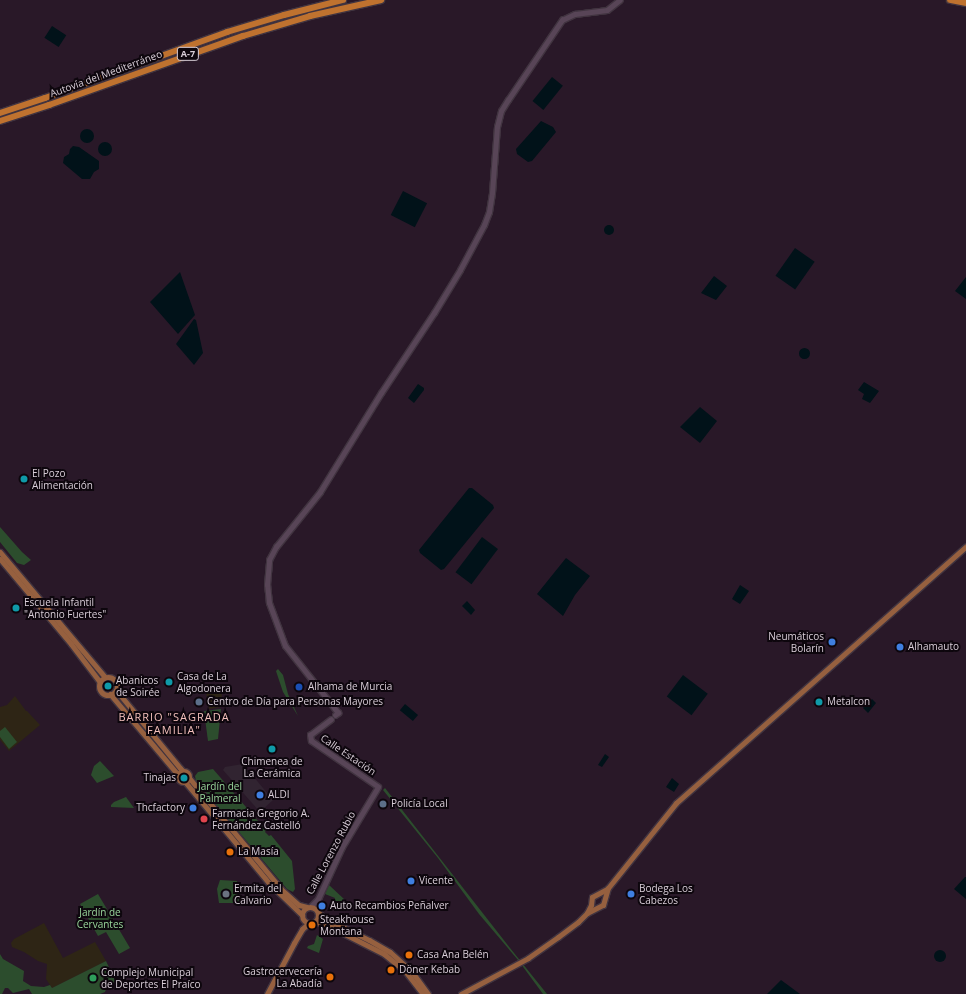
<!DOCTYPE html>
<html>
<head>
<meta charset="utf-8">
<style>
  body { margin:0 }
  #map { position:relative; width:966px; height:994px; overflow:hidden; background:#291828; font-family:"Open Sans",sans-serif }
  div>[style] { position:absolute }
  .commercial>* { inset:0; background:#312431 }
  .education>* { inset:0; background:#2e2515 }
  .green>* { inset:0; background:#2c4d2d }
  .round { border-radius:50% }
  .water>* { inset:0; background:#011219; transform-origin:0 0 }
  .roads { filter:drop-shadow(1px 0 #413440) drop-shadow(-1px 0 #413440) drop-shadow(0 1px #413440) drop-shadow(0 -1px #413440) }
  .secondary>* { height:4.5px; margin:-2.25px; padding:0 2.25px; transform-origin:2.25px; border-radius:2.25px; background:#584557 }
  .primary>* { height:5px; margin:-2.5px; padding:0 2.5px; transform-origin:2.5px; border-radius:2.5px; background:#96603f }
  .primary>.ring { margin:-2.5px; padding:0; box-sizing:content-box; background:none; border:5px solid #96603f; border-radius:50% }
  .highway>* { height:6px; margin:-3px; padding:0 3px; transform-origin:3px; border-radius:3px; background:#bf722f }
  .dots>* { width:11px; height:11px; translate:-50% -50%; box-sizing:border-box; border:2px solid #0d060d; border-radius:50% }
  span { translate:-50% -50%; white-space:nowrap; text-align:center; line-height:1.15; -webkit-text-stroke:4px #0d060d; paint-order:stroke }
  .shield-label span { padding:1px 3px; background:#0d060d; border:1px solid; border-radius:3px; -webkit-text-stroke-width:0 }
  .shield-label { font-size:9px; color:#d9ced8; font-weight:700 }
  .street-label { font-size:10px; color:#d9ced8 }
  .poi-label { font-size:10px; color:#d9ced8 }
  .left { translate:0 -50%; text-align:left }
  .right { translate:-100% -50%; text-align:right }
  .park-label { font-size:10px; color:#9ad79c }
  .neighbourhood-label { font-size:11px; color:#f4c0bc; letter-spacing:1px }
</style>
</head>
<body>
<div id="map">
  <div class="commercial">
    <div style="clip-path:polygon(243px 764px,273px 800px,260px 812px,223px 770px,225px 767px)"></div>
  </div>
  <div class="education">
    <div style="clip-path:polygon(222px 691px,221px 707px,209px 709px,206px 693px)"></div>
    <div style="clip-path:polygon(15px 696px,26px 711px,27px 711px,40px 725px,9px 751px,0 740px,0 707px,7px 705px)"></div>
    <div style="clip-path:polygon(44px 923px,63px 958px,95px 942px,106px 961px,52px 988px,46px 979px,47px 964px,38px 961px,24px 952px,12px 947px,11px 943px,14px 939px)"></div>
  </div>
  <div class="green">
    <div style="clip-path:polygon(0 527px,22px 552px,31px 560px,24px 565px,17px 563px,0 542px)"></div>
    <div style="clip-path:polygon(278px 669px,283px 675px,288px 694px,298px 716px,283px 692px,276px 671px)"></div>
    <div class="round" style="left:102px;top:679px;width:12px;height:12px"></div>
    <div style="clip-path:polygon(221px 709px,218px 739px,208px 741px,204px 711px)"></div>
    <div style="clip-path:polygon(5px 727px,17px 742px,9px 749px,0 737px,0 731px)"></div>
    <div style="clip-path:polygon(100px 761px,114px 776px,97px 783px,91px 775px,94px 766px)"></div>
    <div style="clip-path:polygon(213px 769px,266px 830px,265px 832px,269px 836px,271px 835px,292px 861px,295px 889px,293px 892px,287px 889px,196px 781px,195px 776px,198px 772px)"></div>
    <div style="clip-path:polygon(385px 788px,510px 948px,547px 994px,543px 994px,518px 960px,479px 914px,438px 858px,383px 790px)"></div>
    <div style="clip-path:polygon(126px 797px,134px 808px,111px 807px,111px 805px,114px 802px)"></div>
    <div style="clip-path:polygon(220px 880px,237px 881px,239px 903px,219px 903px,217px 889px)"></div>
    <div style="clip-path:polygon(329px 885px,344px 899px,339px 903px,334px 901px,335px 898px,325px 894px)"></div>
    <div style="clip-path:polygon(98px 894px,130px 948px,119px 954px,106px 932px,98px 936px,80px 904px)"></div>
    <div style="clip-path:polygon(317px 935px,323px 939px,319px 953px,307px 948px,308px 946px,314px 944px)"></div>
    <div style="clip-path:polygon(0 954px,3px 959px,24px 971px,23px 981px,31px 986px,44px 987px,50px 985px,52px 988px,106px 961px,115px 980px,113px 987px,108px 984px,105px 992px,100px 994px,32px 994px,29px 989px,13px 993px,8px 988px,5px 988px,2px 994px,0 994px)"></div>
  </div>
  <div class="water">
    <div style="left:52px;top:26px;width:17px;height:14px;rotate:33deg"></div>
    <div style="left:552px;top:77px;width:14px;height:31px;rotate:39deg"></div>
    <div style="clip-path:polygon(541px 121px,553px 127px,556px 132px,532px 161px,528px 162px,517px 154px,516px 149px)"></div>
    <div class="round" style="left:80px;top:129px;width:14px;height:14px"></div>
    <div class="round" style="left:98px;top:142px;width:14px;height:14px"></div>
    <div style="clip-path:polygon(73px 146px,79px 147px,99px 161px,99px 169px,94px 172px,90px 179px,82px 179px,63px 163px,64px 157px,69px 154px,70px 149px)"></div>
    <div style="left:403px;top:191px;width:27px;height:27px;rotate:27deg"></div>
    <div class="round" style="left:604px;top:225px;width:10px;height:10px"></div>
    <div style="left:795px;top:248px;width:24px;height:34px;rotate:35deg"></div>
    <div style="clip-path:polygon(180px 272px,195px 315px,178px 334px,150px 302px)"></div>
    <div style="clip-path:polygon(714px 276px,727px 286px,716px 300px,701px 293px)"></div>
    <div style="clip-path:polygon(966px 277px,966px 299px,955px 291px)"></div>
    <div style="clip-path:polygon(194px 319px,196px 320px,203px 353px,194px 365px,176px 344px)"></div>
    <div class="round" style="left:798.5px;top:347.5px;width:11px;height:11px"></div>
    <div style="clip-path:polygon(864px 382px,879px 391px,870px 403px,862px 399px,864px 394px,858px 390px)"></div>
    <div style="clip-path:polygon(418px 384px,424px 388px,424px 390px,414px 403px,408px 398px)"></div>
    <div style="clip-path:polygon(700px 407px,717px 421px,700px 443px,680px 427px)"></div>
    <div style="clip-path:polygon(469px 488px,472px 488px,493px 505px,494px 508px,444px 569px,441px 570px,420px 553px,419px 550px)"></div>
    <div style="left:482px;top:537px;width:20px;height:44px;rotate:37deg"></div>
    <div style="clip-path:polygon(566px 558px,590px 576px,575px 595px,563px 616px,537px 594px)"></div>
    <div style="clip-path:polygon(740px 585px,749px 591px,740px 604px,732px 599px)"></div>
    <div style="clip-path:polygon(467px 601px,475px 610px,471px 615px,462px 606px)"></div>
    <div style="left:683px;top:675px;width:31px;height:27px;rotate:37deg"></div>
    <div style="clip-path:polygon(872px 699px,876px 703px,868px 713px,863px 708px)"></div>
    <div style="left:405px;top:704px;width:17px;height:8px;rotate:40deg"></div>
    <div style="clip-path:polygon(605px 754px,609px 757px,602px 767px,598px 765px)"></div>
    <div style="clip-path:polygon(672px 778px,679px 784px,674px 792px,666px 787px)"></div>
    <div style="clip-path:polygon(965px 877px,966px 877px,966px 899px,954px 889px)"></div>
    <div class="round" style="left:934px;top:950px;width:12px;height:12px"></div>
    <div style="clip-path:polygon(781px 980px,800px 994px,767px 994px)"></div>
  </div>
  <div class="roads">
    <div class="secondary">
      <div style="left:335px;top:715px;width:4px;rotate:-34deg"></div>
      <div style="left:338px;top:713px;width:85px;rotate:-128.3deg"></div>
      <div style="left:285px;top:646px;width:46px;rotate:-110.4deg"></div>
      <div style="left:269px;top:603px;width:18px;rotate:-96deg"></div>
      <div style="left:267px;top:585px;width:25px;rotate:-85deg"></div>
      <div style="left:269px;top:560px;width:15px;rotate:-62deg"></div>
      <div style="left:276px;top:547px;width:70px;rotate:-51.3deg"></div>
      <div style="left:320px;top:492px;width:116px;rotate:-58.4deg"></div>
      <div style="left:381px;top:393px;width:96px;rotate:-56.5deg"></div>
      <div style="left:434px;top:313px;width:50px;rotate:-58.8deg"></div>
      <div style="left:460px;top:270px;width:51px;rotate:-61.9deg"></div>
      <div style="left:484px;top:225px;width:14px;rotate:-69deg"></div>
      <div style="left:489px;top:212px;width:19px;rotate:-81deg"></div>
      <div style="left:492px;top:193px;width:66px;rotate:-85.7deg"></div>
      <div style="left:497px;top:127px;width:16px;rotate:-76deg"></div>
      <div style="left:501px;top:111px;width:13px;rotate:-58deg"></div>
      <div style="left:508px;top:100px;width:97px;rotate:-56deg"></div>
      <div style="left:562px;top:20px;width:14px;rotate:-25deg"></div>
      <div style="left:575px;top:14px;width:32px;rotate:-7deg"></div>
      <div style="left:607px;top:10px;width:16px;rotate:-38deg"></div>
      <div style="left:311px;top:906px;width:10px;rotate:-45deg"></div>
      <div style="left:318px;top:899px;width:57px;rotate:-65.2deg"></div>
      <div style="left:342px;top:847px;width:70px;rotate:-59deg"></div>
      <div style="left:378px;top:787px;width:81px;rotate:-145.5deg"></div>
      <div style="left:311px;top:741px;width:6px;rotate:-99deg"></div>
      <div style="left:310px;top:735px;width:26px;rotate:-37deg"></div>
      <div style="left:318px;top:910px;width:10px;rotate:-90deg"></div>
    </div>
    <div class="primary">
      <div style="left:0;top:552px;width:163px;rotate:50deg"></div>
      <div style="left:0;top:559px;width:111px;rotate:50.1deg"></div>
      <div style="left:71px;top:644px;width:48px;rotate:52.7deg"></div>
      <div class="ring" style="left:99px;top:677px;width:13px;height:13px"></div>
      <div style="left:116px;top:690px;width:101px;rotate:50.6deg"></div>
      <div style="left:180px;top:768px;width:6px;rotate:45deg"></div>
      <div style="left:110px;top:694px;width:107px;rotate:49.9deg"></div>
      <div class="ring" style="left:178.5px;top:771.5px;width:6px;height:6px"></div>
      <div style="left:190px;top:779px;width:143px;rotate:50.4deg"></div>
      <div style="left:281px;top:889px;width:24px;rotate:42deg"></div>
      <div style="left:299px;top:905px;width:8px;rotate:14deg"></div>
      <div style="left:186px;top:783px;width:131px;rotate:50.3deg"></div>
      <div style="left:270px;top:884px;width:45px;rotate:44.1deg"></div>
      <div class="ring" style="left:302px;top:907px;width:11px;height:11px"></div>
      <div style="left:319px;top:913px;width:7px;rotate:45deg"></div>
      <div style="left:324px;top:918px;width:50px;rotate:26.1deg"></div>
      <div style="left:369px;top:940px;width:24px;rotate:30deg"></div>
      <div style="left:390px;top:952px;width:30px;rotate:42deg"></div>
      <div style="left:412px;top:972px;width:27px;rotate:54deg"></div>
      <div style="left:587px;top:913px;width:18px;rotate:-27deg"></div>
      <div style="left:603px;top:905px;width:18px;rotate:-74deg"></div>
      <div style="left:608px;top:888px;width:109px;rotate:-51.3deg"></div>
      <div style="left:676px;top:803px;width:387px;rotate:-41.5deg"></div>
      <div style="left:314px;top:922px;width:9px;rotate:6deg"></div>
      <div style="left:323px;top:923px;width:68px;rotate:26.9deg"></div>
      <div style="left:384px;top:954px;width:27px;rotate:39deg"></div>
      <div style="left:405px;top:971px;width:29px;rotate:52deg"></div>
      <div style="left:267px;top:994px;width:58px;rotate:-62.1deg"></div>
      <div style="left:294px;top:943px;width:16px;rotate:-60deg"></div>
      <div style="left:302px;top:929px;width:9px;rotate:-41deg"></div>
      <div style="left:461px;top:994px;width:76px;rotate:-28.2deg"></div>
      <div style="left:528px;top:958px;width:37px;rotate:-35deg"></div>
      <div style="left:558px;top:937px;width:25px;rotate:-37deg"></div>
      <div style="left:578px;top:922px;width:13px;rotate:-45deg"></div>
      <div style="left:587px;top:913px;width:9px;rotate:-63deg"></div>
      <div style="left:591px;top:905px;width:8px;rotate:-83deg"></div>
      <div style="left:592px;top:897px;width:17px;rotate:-28deg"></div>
    </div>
    <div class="highway">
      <div style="left:950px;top:0;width:16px;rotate:11deg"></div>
      <div style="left:0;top:113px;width:47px;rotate:-18.4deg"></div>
      <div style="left:45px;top:98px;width:194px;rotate:-19.9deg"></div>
      <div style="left:227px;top:32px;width:59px;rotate:-16.6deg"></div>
      <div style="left:284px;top:15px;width:61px;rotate:-14.3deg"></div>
      <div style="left:0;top:121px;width:52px;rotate:-18.1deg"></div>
      <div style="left:49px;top:105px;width:206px;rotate:-19.6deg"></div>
      <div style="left:243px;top:36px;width:70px;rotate:-16.6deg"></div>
      <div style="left:310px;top:16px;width:73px;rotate:-12.7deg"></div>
    </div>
  </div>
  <div class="dots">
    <div style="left:24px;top:479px;background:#0f9aa8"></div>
    <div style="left:16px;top:608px;background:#0f9aa8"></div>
    <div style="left:832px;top:642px;background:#3f7fe0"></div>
    <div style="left:900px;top:647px;background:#3f7fe0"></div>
    <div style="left:169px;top:682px;background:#0f9aa8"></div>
    <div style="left:108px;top:686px;background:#0f9aa8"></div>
    <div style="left:299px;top:687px;background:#1a4fb4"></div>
    <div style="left:199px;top:702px;background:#5c6f8a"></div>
    <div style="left:819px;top:702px;background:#0f9aa8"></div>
    <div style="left:272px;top:749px;background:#0f9aa8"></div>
    <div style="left:184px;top:778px;background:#0f9aa8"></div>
    <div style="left:260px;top:795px;background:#3f7fe0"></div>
    <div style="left:383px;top:804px;background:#5c6f8a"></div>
    <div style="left:193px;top:808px;background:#3f7fe0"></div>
    <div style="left:204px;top:819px;background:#e0444e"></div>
    <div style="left:230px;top:852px;background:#e8710a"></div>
    <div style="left:411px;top:881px;background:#3f7fe0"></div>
    <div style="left:226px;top:894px;background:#6b7280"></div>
    <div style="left:631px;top:894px;background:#3f7fe0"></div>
    <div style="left:322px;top:906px;background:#3f7fe0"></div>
    <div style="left:312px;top:925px;background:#e8710a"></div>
    <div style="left:409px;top:955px;background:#e8710a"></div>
    <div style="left:391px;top:970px;background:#e8710a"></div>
    <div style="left:330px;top:977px;background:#e8710a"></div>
    <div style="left:93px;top:978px;background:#2e9e5b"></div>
  </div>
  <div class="shield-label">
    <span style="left:188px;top:54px">A-7</span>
  </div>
  <div class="street-label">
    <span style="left:106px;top:74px;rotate:-20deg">Autovía del Mediterráneo</span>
    <span style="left:348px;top:755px;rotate:34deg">Calle Estación</span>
    <span style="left:331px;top:853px;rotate:-62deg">Calle Lorenzo Rubio</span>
  </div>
  <div class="poi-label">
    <span class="left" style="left:32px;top:479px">El Pozo<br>Alimentación</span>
    <span class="left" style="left:24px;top:608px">Escuela Infantil<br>"Antonio Fuertes"</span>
    <span class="right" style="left:824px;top:642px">Neumáticos<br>Bolarín</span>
    <span class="left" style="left:908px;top:647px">Alhamauto</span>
    <span class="left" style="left:177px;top:682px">Casa de La<br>Algodonera</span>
    <span class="left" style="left:116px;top:686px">Abanicos<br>de Soirée</span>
    <span class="left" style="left:308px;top:687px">Alhama de Murcia</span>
    <span class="left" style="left:207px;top:702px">Centro de Día para Personas Mayores</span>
    <span class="left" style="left:827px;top:702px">Metalcon</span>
    <span style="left:272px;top:767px">Chimenea de<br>La Cerámica</span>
    <span class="right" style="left:176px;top:778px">Tinajas</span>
    <span class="left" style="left:268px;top:795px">ALDI</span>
    <span class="left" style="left:391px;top:804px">Policía Local</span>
    <span class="right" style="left:185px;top:808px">Thcfactory</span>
    <span class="left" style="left:212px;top:819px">Farmacia Gregorio A.<br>Fernández Castelló</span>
    <span class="left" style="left:238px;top:852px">La Masía</span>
    <span class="left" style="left:419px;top:881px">Vicente</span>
    <span class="left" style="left:234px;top:894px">Ermita del<br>Calvario</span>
    <span class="left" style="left:639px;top:894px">Bodega Los<br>Cabezos</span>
    <span class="left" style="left:330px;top:906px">Auto Recambios Peñalver</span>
    <span class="left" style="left:320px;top:925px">Steakhouse<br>Montana</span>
    <span class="left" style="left:417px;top:955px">Casa Ana Belén</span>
    <span class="left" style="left:399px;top:970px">Döner Kebab</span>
    <span class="right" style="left:322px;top:977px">Gastrocervecería<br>La Abadía</span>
    <span class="left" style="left:101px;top:978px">Complejo Municipal<br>de Deportes El Praíco</span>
  </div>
  <div class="park-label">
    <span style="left:220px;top:792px">Jardín del<br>Palmeral</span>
    <span style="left:100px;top:918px">Jardín de<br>Cervantes</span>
  </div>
  <div class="neighbourhood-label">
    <span style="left:174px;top:724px">BARRIO "SAGRADA<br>FAMILIA"</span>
  </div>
</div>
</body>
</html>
